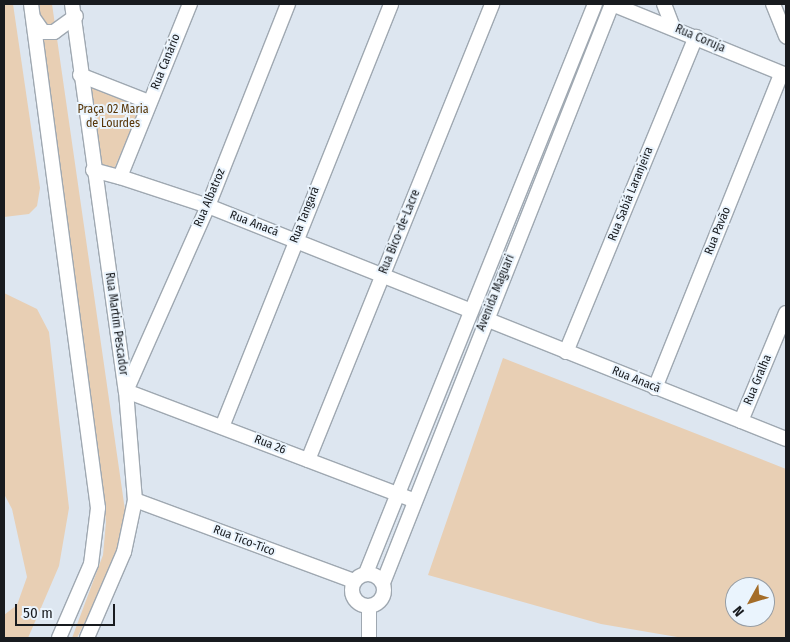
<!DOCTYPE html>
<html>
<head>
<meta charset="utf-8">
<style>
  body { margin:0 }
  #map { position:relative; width:790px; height:642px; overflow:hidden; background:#dde6f0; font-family:"Fira Sans Condensed",sans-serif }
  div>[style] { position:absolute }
  .green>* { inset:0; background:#e8cfb4 }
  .roads { filter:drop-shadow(1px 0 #9fa8b1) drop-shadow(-1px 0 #9fa8b1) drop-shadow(0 1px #9fa8b1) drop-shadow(0 -1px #9fa8b1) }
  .minor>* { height:14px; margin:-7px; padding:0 7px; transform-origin:7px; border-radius:7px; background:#fff }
  .minor>.ring { margin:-7px; padding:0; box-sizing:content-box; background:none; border:14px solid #fff; border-radius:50% }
  span { translate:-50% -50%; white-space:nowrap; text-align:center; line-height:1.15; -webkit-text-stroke:4px #eaf4fd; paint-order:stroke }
  .street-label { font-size:12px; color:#181b1f }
  .park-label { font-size:12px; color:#573507 }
  .frame { position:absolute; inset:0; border:5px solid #181b1f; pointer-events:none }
  .north { position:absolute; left:725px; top:577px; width:50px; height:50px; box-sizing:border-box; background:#eaf4fd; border:1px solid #969da4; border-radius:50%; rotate:231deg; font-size:14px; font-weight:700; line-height:20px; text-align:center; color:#181b1f }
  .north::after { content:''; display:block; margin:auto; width:18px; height:22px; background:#a46d29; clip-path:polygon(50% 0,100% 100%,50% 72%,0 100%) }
  .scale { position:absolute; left:15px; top:604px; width:100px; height:22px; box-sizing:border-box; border:2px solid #181b1f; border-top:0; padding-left:6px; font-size:15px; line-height:18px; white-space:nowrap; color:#181b1f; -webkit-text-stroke:4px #eaf4fd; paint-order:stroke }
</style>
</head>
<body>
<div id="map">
  <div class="green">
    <div style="clip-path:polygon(4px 4px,13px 4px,40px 188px,37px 206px,29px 214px,4px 217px)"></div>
    <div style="clip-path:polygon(36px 4px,52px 4px,125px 510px,115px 561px,77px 638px,72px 638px,103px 555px,106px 522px)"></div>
    <div style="clip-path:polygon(86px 85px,142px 105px,114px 169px,101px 165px)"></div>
    <div style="clip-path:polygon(4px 293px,37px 309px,49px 332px,69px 508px,59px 566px,28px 638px,4px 638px,4px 615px,17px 605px,27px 577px,12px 509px,4px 494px)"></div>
    <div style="clip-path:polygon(evenodd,503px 358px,786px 469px,786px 638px,683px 638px,601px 624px,428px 575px,503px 358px,735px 587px,765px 587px,765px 617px,735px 617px,735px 587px)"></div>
  </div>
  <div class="roads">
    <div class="minor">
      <div style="left:31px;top:4px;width:508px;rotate:82.43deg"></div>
      <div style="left:98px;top:508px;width:56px;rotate:97.1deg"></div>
      <div style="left:91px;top:564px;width:81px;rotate:113.4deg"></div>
      <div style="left:72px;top:4px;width:391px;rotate:82.1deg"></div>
      <div style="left:126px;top:391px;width:109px;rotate:85.3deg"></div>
      <div style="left:135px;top:500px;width:53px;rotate:101.9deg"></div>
      <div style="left:124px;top:552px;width:94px;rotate:113.3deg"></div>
      <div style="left:288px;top:4px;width:217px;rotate:111.6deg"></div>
      <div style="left:208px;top:206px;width:202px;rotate:113.9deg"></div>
      <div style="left:126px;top:391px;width:307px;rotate:20.8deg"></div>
      <div style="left:612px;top:4px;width:188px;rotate:22.2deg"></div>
      <div style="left:664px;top:4px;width:26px;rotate:69deg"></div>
      <div style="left:773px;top:4px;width:35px;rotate:68deg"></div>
      <div style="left:34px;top:19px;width:16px;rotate:55deg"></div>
      <div style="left:43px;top:32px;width:11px"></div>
      <div style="left:54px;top:32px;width:27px;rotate:-36deg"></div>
      <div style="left:80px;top:75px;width:74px;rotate:21.4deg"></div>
      <div style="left:93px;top:170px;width:28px;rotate:15deg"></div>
      <div style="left:120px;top:177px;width:187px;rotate:-68deg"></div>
      <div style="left:120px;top:177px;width:93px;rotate:18.2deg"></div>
      <div style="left:208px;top:206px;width:281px;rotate:21.7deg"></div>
      <div style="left:486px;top:319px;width:323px;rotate:21.8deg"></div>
      <div style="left:566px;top:352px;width:341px;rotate:-67.6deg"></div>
      <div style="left:655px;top:388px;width:338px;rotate:-68.1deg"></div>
      <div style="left:741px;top:421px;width:117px;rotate:-67.4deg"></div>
      <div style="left:222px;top:427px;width:456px;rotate:-68.2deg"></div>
      <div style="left:308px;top:460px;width:492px;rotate:-68deg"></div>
      <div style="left:135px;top:500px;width:233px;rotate:20.3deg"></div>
      <div style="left:366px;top:573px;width:613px;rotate:-68.08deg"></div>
      <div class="ring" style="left:352px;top:574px;width:18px;height:18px"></div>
      <div style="left:383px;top:583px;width:623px;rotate:-68.42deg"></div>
      <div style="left:369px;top:638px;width:32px;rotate:-90deg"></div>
    </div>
  </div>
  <div class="street-label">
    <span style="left:700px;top:39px;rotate:23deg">Rua Coruja</span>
    <span style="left:166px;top:62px;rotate:-68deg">Rua Canário</span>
    <span style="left:631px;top:194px;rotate:-68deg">Rua Sabiá Laranjeira</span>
    <span style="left:210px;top:198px;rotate:-67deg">Rua Albatroz</span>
    <span style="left:305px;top:215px;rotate:-68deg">Rua Tangará</span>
    <span style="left:254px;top:224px;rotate:21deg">Rua Anacá</span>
    <span style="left:718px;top:231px;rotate:-68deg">Rua Pavão</span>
    <span style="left:400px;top:232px;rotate:-68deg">Rua Bico-de-Lacre</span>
    <span style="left:496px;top:293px;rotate:-68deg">Avenida Maguari</span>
    <span style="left:116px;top:324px;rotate:82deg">Rua Martim Pescador</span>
    <span style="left:636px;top:380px;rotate:22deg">Rua Anacã</span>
    <span style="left:758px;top:380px;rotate:-67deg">Rua Gralha</span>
    <span style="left:270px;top:445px;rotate:21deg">Rua 26</span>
    <span style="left:244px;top:541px;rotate:21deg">Rua Tico-Tico</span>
  </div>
  <div class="park-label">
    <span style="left:113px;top:117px">Praça 02 Maria<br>de Lourdes</span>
  </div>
  <div class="frame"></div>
  <div class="north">N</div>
  <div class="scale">50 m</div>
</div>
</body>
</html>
